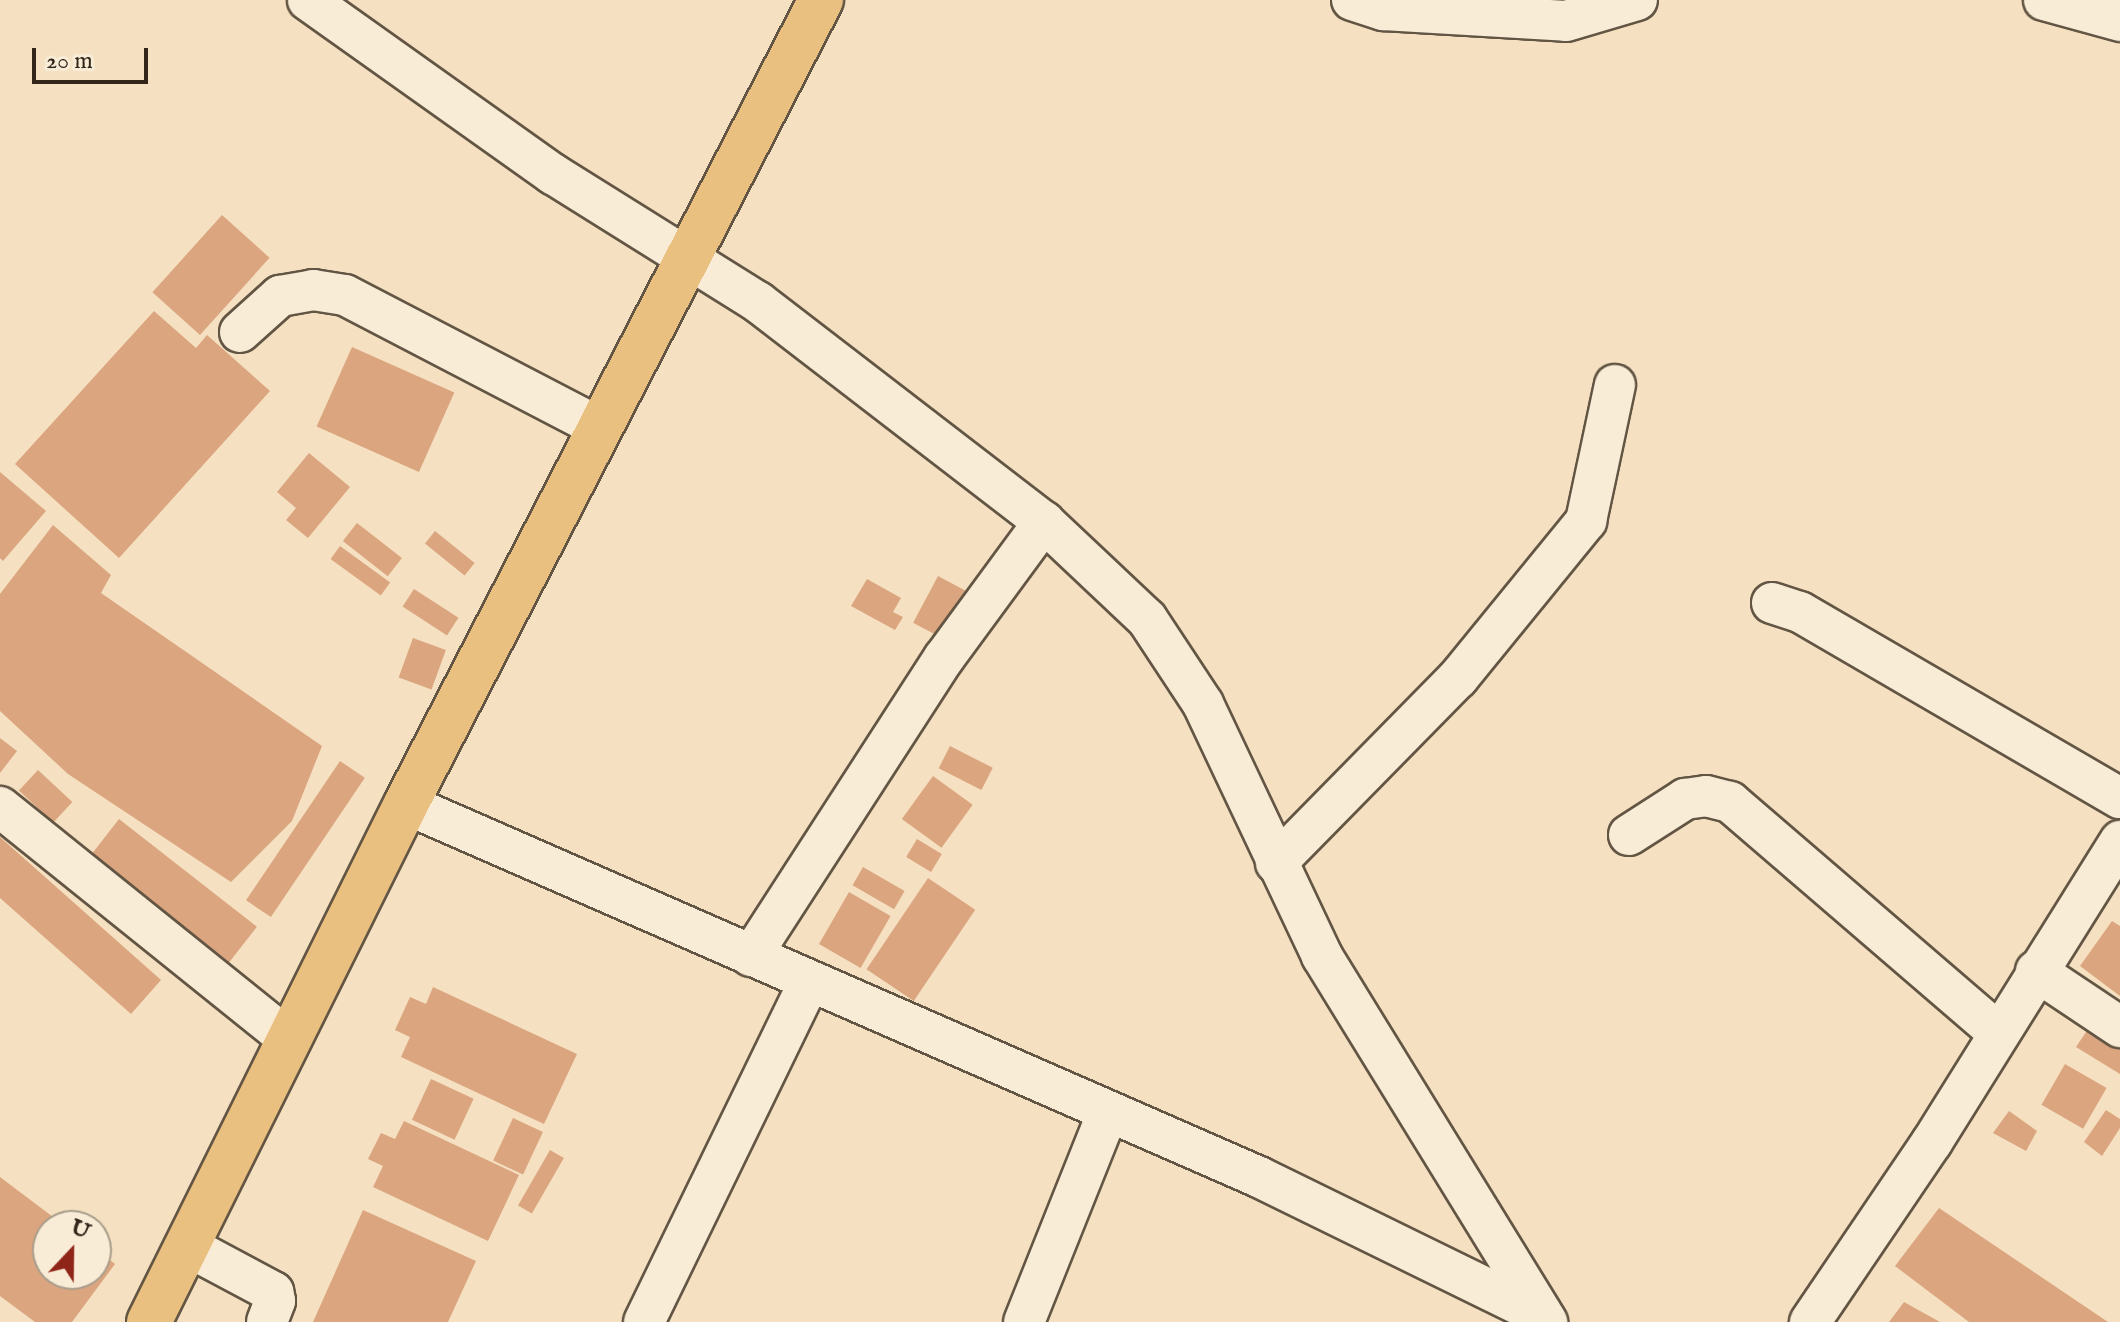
<!DOCTYPE html>
<html>
<head>
<meta charset="utf-8">
<style>
  body { margin:0 }
  #map { position:relative; width:2120px; height:1322px; overflow:hidden; background:#f5e1c1; font-family:"IM FELL English",serif }
  div>[style] { position:absolute }
  .building>* { inset:0; background:#dba57f; transform-origin:0 0 }
  .roads { filter:drop-shadow(2px 0 #635544) drop-shadow(-2px 0 #635544) drop-shadow(0 2px #635544) drop-shadow(0 -2px #635544) }
  .minor>* { height:40px; margin:-20px; padding:0 20px; transform-origin:20px; border-radius:20px; background:#f8ecd7 }
  .major>* { height:44px; margin:-22px; padding:0 22px; transform-origin:22px; border-radius:22px; background:#eac080 }
  span { translate:-50% -50%; white-space:nowrap; text-align:center; line-height:1.15; -webkit-text-stroke:6px #f8ecd7; paint-order:stroke }
  .north { position:absolute; left:32px; top:1210px; width:80px; height:80px; box-sizing:border-box; background:#f8ecd7; border:2px solid #a99d8b; border-radius:50%; rotate:22deg; font-size:22px; font-weight:700; line-height:32px; text-align:center; color:#32261a }
  .north::after { content:''; display:block; margin:auto; width:28px; height:36px; background:#8f2418; clip-path:polygon(50% 0,100% 100%,50% 72%,0 100%) }
  .scale { position:absolute; left:32px; top:48px; width:116px; height:36px; box-sizing:border-box; border:4px solid #32261a; border-top:0; padding-left:10px; font-size:24px; line-height:28px; white-space:nowrap; color:#32261a; -webkit-text-stroke:6px #f8ecd7; paint-order:stroke }
</style>
</head>
<body>
<div id="map">
  <div class="building">
    <div style="left:222px;top:215px;width:64px;height:104px;rotate:42deg"></div>
    <div style="clip-path:polygon(154px 311px,196px 348px,207px 335px,270px 391px,119px 558px,15px 464px)"></div>
    <div style="left:352px;top:347px;width:112px;height:87px;rotate:24deg"></div>
    <div style="clip-path:polygon(309px 453px,350px 487px,308px 538px,286px 520px,296px 508px,277px 492px)"></div>
    <div style="clip-path:polygon(0 472px,46px 511px,3px 561px,0 558px)"></div>
    <div style="left:357px;top:523px;width:57px;height:23px;rotate:38deg"></div>
    <div style="clip-path:polygon(53px 525px,111px 575px,101px 593px,322px 746px,292px 821px,231px 882px,68px 774px,0 711px,0 594px)"></div>
    <div style="left:435px;top:531px;width:51px;height:16px;rotate:39deg"></div>
    <div style="left:340px;top:546px;width:62px;height:16px;rotate:36deg"></div>
    <div style="left:938px;top:576px;width:43px;height:53px;rotate:28deg"></div>
    <div style="clip-path:polygon(867px 579px,901px 598px,893px 612px,903px 617px,895px 630px,851px 606px)"></div>
    <div style="left:414px;top:589px;width:53px;height:21px;rotate:33deg"></div>
    <div style="left:413px;top:638px;width:35px;height:42px;rotate:20deg"></div>
    <div style="clip-path:polygon(0 738px,17px 751px,0 773px)"></div>
    <div style="left:950px;top:746px;width:48px;height:25px;rotate:27deg"></div>
    <div style="left:340px;top:761px;width:30px;height:168px;rotate:34deg"></div>
    <div style="left:38px;top:770px;width:47px;height:28px;rotate:43deg"></div>
    <div style="left:933px;top:776px;width:49px;height:53px;rotate:36deg"></div>
    <div style="left:119px;top:819px;width:175px;height:57px;rotate:38deg"></div>
    <div style="clip-path:polygon(0 837px,161px 980px,131px 1014px,0 898px)"></div>
    <div style="left:917px;top:839px;width:29px;height:21px;rotate:31deg"></div>
    <div style="left:863px;top:867px;width:48px;height:21px;rotate:30deg"></div>
    <div style="left:928px;top:878px;width:57px;height:110px;rotate:34deg"></div>
    <div style="left:849px;top:892px;width:48px;height:60px;rotate:30deg"></div>
    <div style="clip-path:polygon(2112px 921px,2120px 926px,2120px 996px,2080px 966px)"></div>
    <div style="clip-path:polygon(433px 987px,577px 1054px,544px 1124px,401px 1057px,410px 1037px,395px 1030px,410px 997px,426px 1004px)"></div>
    <div style="clip-path:polygon(2090px 1026px,2120px 1041px,2120px 1074px,2076px 1047px)"></div>
    <div style="left:2065px;top:1064px;width:48px;height:47px;rotate:30deg"></div>
    <div style="left:431px;top:1079px;width:47px;height:45px;rotate:25deg"></div>
    <div style="clip-path:polygon(2106px 1110px,2120px 1119px,2120px 1128px,2102px 1156px,2084px 1142px)"></div>
    <div style="clip-path:polygon(2009px 1111px,2037px 1131px,2026px 1151px,1993px 1133px)"></div>
    <div style="left:513px;top:1118px;width:33px;height:47px;rotate:25deg"></div>
    <div style="clip-path:polygon(404px 1121px,519px 1175px,488px 1241px,373px 1187px,383px 1166px,368px 1159px,381px 1133px,395px 1139px)"></div>
    <div style="left:550px;top:1150px;width:16px;height:64px;rotate:30deg"></div>
    <div style="clip-path:polygon(0 1177px,65px 1226px,48px 1226px,48px 1274px,96px 1274px,96px 1249px,115px 1264px,72px 1322px,35px 1322px,0 1296px)"></div>
    <div style="clip-path:polygon(1939px 1208px,2108px 1322px,1969px 1322px,1895px 1266px)"></div>
    <div style="clip-path:polygon(363px 1210px,476px 1261px,448px 1322px,313px 1322px)"></div>
    <div style="clip-path:polygon(1904px 1302px,1940px 1322px,1889px 1322px)"></div>
  </div>
  <div class="roads">
    <div class="minor">
      <div style="left:308px;top:0;width:301px;rotate:35.4deg"></div>
      <div style="left:553px;top:174px;width:242px;rotate:32deg"></div>
      <div style="left:758px;top:302px;width:361px;rotate:37.6deg"></div>
      <div style="left:1044px;top:522px;width:141px;rotate:43.3deg"></div>
      <div style="left:1147px;top:619px;width:102px;rotate:56.6deg"></div>
      <div style="left:1203px;top:704px;width:279px;rotate:64.7deg"></div>
      <div style="left:1322px;top:956px;width:430px;rotate:58.4deg"></div>
      <div style="left:1352px;top:0;width:33px;rotate:18deg"></div>
      <div style="left:1383px;top:10px;width:183px;rotate:3.4deg"></div>
      <div style="left:1566px;top:21px;width:74px;rotate:-16.5deg"></div>
      <div style="left:2044px;top:0;width:79px;rotate:15.4deg"></div>
      <div style="left:240px;top:332px;width:54px;rotate:-42deg"></div>
      <div style="left:280px;top:296px;width:34px;rotate:-10deg"></div>
      <div style="left:313px;top:290px;width:32px;rotate:9deg"></div>
      <div style="left:345px;top:295px;width:286px;rotate:27.5deg"></div>
      <div style="left:1772px;top:603px;width:29px;rotate:18deg"></div>
      <div style="left:1800px;top:612px;width:370px;rotate:30.2deg"></div>
      <div style="left:406px;top:804px;width:931px;rotate:23.62deg"></div>
      <div style="left:1259px;top:1177px;width:312px;rotate:26.1deg"></div>
      <div style="left:0;top:807px;width:371px;rotate:38.8deg"></div>
      <div style="left:1629px;top:835px;width:67px;rotate:-32.7deg"></div>
      <div style="left:1685px;top:799px;width:21px;rotate:-8deg"></div>
      <div style="left:1706px;top:796px;width:25px;rotate:14deg"></div>
      <div style="left:1730px;top:802px;width:352px;rotate:40.7deg"></div>
      <div style="left:1276px;top:863px;width:260px;rotate:-45.5deg"></div>
      <div style="left:1458px;top:678px;width:203px;rotate:-50.8deg"></div>
      <div style="left:1586px;top:521px;width:139px;rotate:-78deg"></div>
      <div style="left:751px;top:956px;width:355px;rotate:-57.1deg"></div>
      <div style="left:944px;top:658px;width:169px;rotate:-53.7deg"></div>
      <div style="left:2036px;top:971px;width:101px;rotate:33.7deg"></div>
      <div style="left:187px;top:1246px;width:98px;rotate:28.1deg"></div>
      <div style="left:273px;top:1292px;width:9px;rotate:77deg"></div>
      <div style="left:275px;top:1301px;width:22px;rotate:111deg"></div>
      <div style="left:644px;top:1322px;width:376px;rotate:-64.1deg"></div>
      <div style="left:1024px;top:1322px;width:224px;rotate:-68.2deg"></div>
      <div style="left:1810px;top:1322px;width:217px;rotate:-55.9deg"></div>
      <div style="left:1932px;top:1142px;width:355px;rotate:-58deg"></div>
    </div>
    <div class="major">
      <div style="left:149px;top:1322px;width:578px;rotate:-63.61deg"></div>
      <div style="left:406px;top:804px;width:905px;rotate:-62.7deg"></div>
    </div>
  </div>
  <div class="north">U</div>
  <div class="scale">20 m</div>
</div>
</body>
</html>
